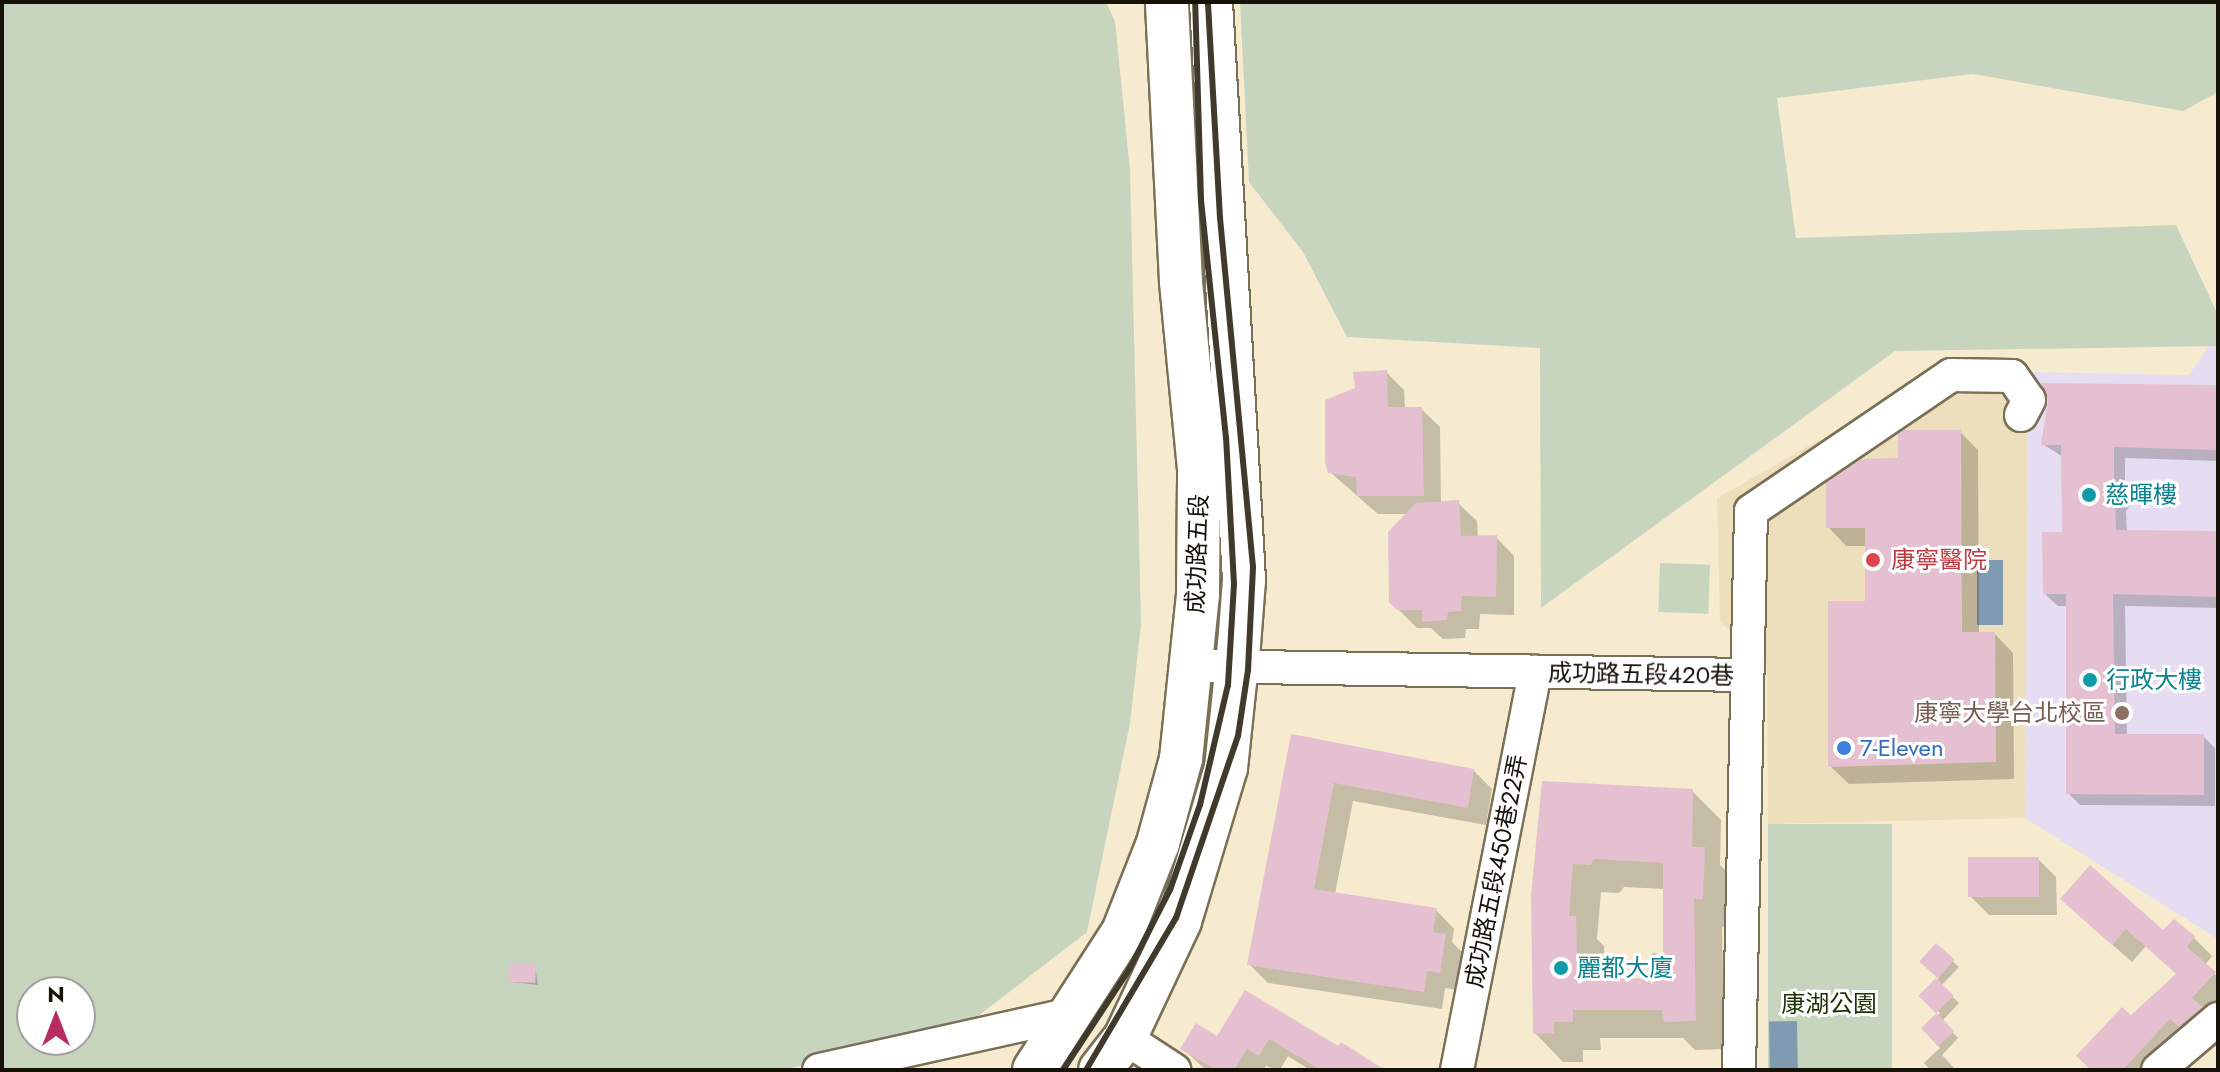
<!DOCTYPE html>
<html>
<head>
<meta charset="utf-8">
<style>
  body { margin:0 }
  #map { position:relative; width:2220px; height:1072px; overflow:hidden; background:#f7ebcf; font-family:Jost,"Noto Sans TC",sans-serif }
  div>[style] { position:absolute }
  .built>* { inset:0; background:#eedfbc }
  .education>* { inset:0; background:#e7ddf2 }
  .green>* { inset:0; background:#c7d4be; transform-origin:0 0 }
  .water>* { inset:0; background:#809bb1; transform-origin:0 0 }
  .shadow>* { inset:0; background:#0003 }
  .building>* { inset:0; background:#e4c0d0; transform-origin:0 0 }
  .roads { filter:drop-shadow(2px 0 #7a7057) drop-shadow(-2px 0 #7a7057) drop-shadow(0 2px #7a7057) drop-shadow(0 -2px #7a7057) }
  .minor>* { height:32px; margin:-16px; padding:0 16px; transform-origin:16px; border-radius:16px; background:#fff }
  .major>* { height:42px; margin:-21px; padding:0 21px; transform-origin:21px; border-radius:21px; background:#fff }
  .rail>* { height:6px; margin:-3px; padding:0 3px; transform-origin:3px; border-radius:3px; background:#3f3a2c }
  .dots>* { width:22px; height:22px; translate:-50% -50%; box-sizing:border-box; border:4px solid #fff; border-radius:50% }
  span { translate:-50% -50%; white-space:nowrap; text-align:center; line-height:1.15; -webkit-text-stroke:6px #fff; paint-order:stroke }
  .culture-label { font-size:24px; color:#0d838f }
  .left { translate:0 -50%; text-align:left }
  .street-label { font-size:24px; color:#161208 }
  .health-label { font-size:24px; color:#be3a42 }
  .education-label { font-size:24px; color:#785e54 }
  .right { translate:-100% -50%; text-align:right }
  .shop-label { font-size:24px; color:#366cbe }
  .park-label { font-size:24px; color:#1c3204 }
  .frame { position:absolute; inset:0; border:4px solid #161208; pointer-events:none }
  .north { position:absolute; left:16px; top:976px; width:80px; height:80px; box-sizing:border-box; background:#fff; border:2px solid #a2a09c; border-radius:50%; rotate:0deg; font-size:22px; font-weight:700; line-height:32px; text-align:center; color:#161208 }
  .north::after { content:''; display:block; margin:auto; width:28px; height:36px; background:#b72b63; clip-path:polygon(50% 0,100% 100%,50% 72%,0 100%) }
</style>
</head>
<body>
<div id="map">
  <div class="built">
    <div style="clip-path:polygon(2028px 372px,2025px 818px,1768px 824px,1767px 663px,1720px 622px,1717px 498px,1934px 375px)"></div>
  </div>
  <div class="education">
    <div style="clip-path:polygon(2218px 333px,2218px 939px,2025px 818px,2028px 372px,2189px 375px)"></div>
  </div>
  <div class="green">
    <div style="clip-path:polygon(evenodd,2px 2px,1106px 2px,1115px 21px,1130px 171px,1141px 623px,1130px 723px,1087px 932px,978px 1016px,785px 1070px,2px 1070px,2px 2px,32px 992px,80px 992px,80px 1040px,32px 1040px,32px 992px)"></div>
    <div style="clip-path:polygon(1240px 2px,2218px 2px,2218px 92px,2183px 111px,1973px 74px,1777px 98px,1796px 238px,2176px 225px,2218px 315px,2218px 346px,1895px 351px,1541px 608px,1540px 348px,1347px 337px,1303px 252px,1249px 182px)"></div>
    <div style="left:1660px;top:563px;width:50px;height:49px;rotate:2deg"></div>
    <div style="left:1768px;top:824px;width:124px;height:246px"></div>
  </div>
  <div class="water">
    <div style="left:1977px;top:560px;width:26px;height:65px"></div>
    <div style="left:1797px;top:1021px;width:49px;height:28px;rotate:89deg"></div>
  </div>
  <div class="shadow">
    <div style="clip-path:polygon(1386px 372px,1404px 390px,1405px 409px,1421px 409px,1440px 427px,1441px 504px,1458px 503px,1477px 521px,1478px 538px,1496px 537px,1514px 556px,1514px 615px,1480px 614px,1479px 629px,1466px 629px,1465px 638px,1443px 639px,1431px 628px,1417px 628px,1391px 602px,1408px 514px,1378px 514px,1330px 472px,1357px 389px)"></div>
    <div style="clip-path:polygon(2218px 387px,2218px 461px,2125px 458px,2125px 492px,2133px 501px,2126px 511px,2127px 532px,2218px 533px,2218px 608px,2125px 606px,2127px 736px,2203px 736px,2215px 748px,2215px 806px,2080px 805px,2068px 793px,2068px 606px,2058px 606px,2045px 594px,2064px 534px,2063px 457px,2044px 445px)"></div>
    <div style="clip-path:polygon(1960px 432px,1978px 450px,1979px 634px,1995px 634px,2013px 653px,2014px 779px,1849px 784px,1830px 766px,1867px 603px,1867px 546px,1846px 546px,1828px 527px,1900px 460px)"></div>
    <div style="clip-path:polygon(1292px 736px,1474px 771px,1492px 789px,1486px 825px,1353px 801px,1335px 894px,1436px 910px,1454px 929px,1452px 942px,1464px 954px,1458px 990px,1445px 988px,1442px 1009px,1268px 983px,1249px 964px)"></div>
    <div style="clip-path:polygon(evenodd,1544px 783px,1692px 791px,1721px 820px,1720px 865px,1733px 878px,1731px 927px,1722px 927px,1724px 1049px,1695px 1050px,1683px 1038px,1600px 1038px,1601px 1050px,1583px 1050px,1583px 1062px,1563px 1062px,1535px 1033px,1544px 783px,1624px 887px,1665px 889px,1665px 955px,1654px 980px,1612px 981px,1605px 973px,1604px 946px,1597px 939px,1601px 892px,1619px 893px,1624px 887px)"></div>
    <div style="clip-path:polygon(2038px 859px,2056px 877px,2057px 915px,1989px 915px,1971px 897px)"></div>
    <div style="clip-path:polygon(2081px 917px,2193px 937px,2212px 956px,2205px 965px,2218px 977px,2218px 1008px,2159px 1070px,2093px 1070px,2131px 1018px,2178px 975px,2146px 946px,2132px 962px)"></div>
    <div style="clip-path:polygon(1936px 946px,1959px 967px,1941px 986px,1959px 1003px,1942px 1021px,1958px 1038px,1942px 1055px,1956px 1070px,1930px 1070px,1924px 1063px,1940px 1048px,1923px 1029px,1940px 1013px,1922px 996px,1939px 978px,1922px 961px)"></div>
    <div style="clip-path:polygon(535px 966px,538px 985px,512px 982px)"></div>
    <div style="clip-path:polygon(1245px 992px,1379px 1070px,1310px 1070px,1288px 1056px,1280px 1070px,1266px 1066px,1263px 1070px,1206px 1070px,1182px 1048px,1217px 1038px)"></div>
  </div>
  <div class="building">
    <div style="clip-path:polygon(1387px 370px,1388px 407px,1422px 407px,1424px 496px,1357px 496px,1356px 477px,1328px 473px,1325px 462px,1325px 400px,1355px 388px,1353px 372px)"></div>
    <div style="clip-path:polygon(2041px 383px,2218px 385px,2218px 450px,2114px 447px,2114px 478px,2122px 487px,2115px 498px,2116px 530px,2218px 531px,2218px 597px,2113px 594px,2115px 734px,2204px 734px,2204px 795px,2066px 794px,2066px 594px,2043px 594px,2042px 532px,2062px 532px,2061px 445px,2041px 445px,2048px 400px)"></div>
    <div style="clip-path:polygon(1904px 430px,1961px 430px,1962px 632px,1995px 632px,1996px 762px,1828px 767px,1828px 601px,1865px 601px,1865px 528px,1826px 528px,1826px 483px,1862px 459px,1898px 458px,1898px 434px)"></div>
    <div style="clip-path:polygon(1459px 500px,1461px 536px,1497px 535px,1496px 597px,1462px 596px,1461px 611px,1448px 612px,1447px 620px,1422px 622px,1422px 610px,1397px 610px,1389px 602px,1388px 532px,1416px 503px)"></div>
    <div style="clip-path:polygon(1291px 734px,1474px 769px,1468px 808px,1334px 783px,1314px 889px,1437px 908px,1433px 932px,1446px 934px,1440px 973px,1427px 971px,1424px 992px,1247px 965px)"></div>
    <div style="clip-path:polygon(evenodd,1542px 781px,1693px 789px,1692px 847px,1705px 847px,1703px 899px,1694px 899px,1696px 1021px,1664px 1022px,1662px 1010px,1573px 1010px,1573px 1022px,1554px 1022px,1554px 1033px,1533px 1034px,1531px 896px,1542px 781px,1595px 859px,1663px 863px,1663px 953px,1652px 953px,1652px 978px,1591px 979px,1591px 957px,1577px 957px,1576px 916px,1569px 916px,1573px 864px,1590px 865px,1595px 859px)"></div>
    <div style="left:1968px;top:857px;width:71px;height:40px"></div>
    <div style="clip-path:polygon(2090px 865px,2163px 930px,2174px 919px,2195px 936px,2187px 947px,2216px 972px,2192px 998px,2203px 1007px,2179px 1027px,2170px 1019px,2123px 1070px,2091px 1070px,2076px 1056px,2122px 1007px,2131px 1015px,2176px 974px,2126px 929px,2112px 945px,2060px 899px)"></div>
    <div style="left:1936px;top:943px;width:25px;height:25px;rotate:42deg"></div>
    <div style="left:510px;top:963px;width:26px;height:19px;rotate:2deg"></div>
    <div style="left:1936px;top:978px;width:25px;height:25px;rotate:45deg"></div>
    <div style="clip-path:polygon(1245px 990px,1338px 1046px,1341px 1042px,1385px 1070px,1321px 1070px,1269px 1039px,1259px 1056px,1247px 1049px,1234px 1070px,1216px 1070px,1180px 1049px,1196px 1023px,1217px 1036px)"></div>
    <div style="left:1937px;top:1013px;width:25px;height:22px;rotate:47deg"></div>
  </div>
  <div class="roads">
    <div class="minor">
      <div style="left:1191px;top:666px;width:555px;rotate:0.93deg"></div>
      <div style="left:1125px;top:1038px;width:59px;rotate:33.1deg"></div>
      <div style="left:819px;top:1070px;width:259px;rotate:-12.5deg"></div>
      <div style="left:1457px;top:1070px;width:406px;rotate:-78.9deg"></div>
      <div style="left:1739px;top:1070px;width:559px;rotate:-88.77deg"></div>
      <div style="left:1751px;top:511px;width:242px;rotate:-34.2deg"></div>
      <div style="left:1951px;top:375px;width:61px;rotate:0.9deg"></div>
      <div style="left:2012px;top:376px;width:29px;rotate:55deg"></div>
      <div style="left:2029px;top:400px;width:17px;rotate:118deg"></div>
      <div style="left:2158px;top:1070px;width:79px;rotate:-40.4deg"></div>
    </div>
    <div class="major">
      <div style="left:1034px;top:1070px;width:164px;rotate:-57.2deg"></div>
      <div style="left:1123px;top:932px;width:96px;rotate:-68.5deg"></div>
      <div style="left:1158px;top:843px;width:87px;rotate:-74.7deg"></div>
      <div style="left:1181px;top:759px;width:166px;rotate:-84.1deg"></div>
      <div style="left:1198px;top:594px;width:125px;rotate:-89.5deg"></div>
      <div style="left:1199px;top:469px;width:189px;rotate:-95.5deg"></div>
      <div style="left:1181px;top:281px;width:279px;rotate:-92.9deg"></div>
      <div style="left:1100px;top:1070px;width:41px;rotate:-52deg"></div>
      <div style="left:1125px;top:1038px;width:129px;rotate:-64.8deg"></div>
      <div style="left:1180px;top:921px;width:160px;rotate:-73.3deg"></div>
      <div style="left:1226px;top:768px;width:124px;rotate:-84deg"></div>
      <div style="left:1239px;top:645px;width:65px;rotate:-85.6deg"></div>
      <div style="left:1244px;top:580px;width:579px;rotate:-93.27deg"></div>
    </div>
  </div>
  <div class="rail">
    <div style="left:1063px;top:1070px;width:122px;rotate:-56.7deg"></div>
    <div style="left:1130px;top:968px;width:88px;rotate:-62.9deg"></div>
    <div style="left:1170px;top:890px;width:90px;rotate:-70.6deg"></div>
    <div style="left:1200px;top:805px;width:123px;rotate:-76.9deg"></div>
    <div style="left:1228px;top:685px;width:101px;rotate:-86.6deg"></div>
    <div style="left:1234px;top:584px;width:146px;rotate:-93.1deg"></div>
    <div style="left:1226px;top:438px;width:240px;rotate:-96deg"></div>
    <div style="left:1201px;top:199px;width:197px;rotate:-91.7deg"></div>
    <div style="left:1086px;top:1070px;width:177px;rotate:-59.4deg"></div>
    <div style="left:1176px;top:918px;width:192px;rotate:-71.2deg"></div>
    <div style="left:1238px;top:736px;width:67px;rotate:-81.4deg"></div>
    <div style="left:1248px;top:670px;width:103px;rotate:-87.2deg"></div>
    <div style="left:1253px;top:567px;width:351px;rotate:-95.4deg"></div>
    <div style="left:1220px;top:218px;width:216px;rotate:-93.2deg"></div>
  </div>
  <div class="dots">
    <div style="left:2089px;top:495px;background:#0f9aa8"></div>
    <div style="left:1873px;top:560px;background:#e0444e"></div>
    <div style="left:2090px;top:680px;background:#0f9aa8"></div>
    <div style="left:2122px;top:713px;background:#8d6e63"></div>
    <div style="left:1844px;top:748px;background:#3f7fe0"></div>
    <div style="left:1561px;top:968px;background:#0f9aa8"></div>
  </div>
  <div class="culture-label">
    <span class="left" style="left:2105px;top:495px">慈暉樓</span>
    <span class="left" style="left:2106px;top:680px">行政大樓</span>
    <span class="left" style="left:1577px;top:968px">麗都大廈</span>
  </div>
  <div class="street-label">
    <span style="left:1197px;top:554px;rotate:-88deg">成功路五段</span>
    <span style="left:1641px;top:674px;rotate:1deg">成功路五段420巷</span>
    <span style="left:1496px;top:871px;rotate:-79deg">成功路五段450巷22弄</span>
  </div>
  <div class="health-label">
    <span class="left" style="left:1891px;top:560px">康寧醫院</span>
  </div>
  <div class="education-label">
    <span class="right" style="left:2106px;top:713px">康寧大學台北校區</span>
  </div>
  <div class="shop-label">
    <span class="left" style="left:1860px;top:748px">7-Eleven</span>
  </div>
  <div class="park-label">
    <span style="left:1829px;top:1004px">康湖公園</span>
  </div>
  <div class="frame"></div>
  <div class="north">N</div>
</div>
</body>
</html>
